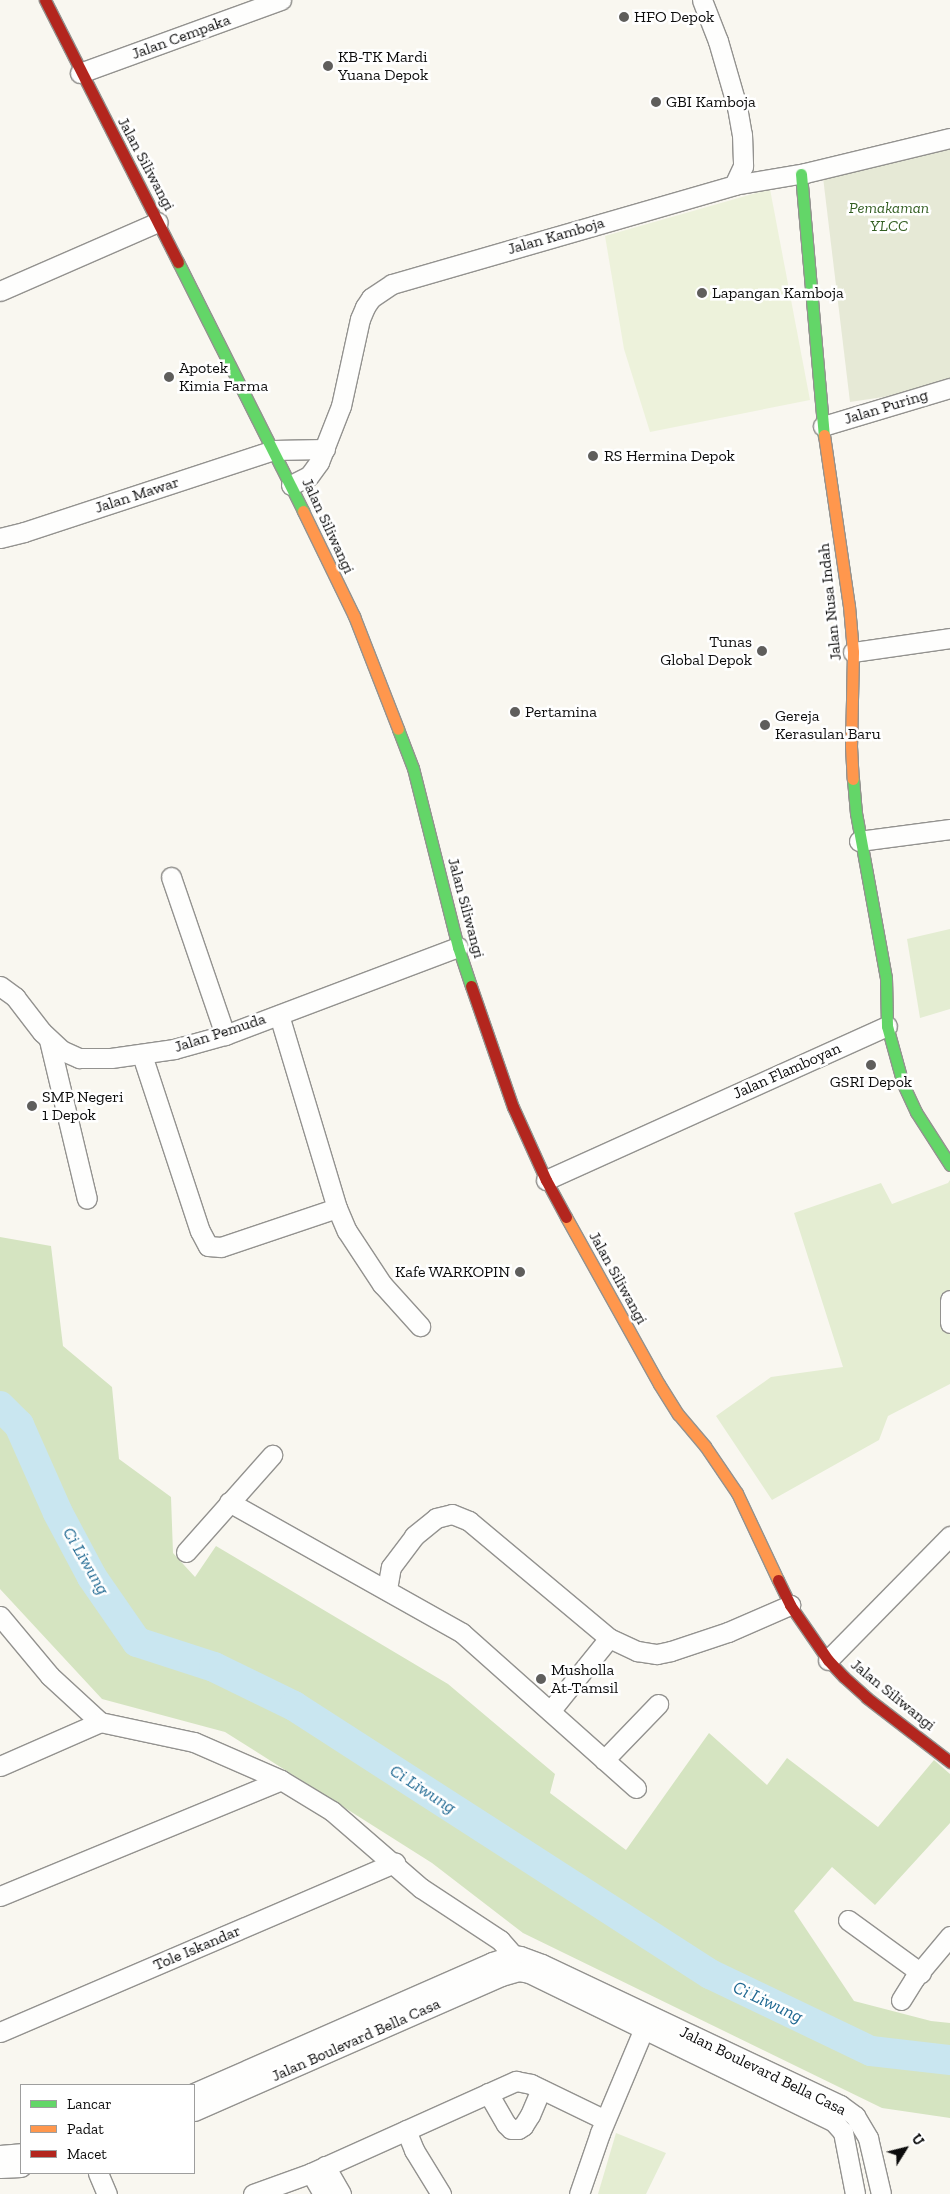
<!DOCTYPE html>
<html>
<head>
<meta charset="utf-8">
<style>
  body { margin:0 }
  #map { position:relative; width:950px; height:2194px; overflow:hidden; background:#f9f7f0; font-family:"Zilla Slab",serif }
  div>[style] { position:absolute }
  .green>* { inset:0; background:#e4edd2 }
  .forest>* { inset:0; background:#d5e4c1 }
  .cemetery>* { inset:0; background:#e6e9d6 }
  .pitch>* { inset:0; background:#edf2db }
  .river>* { height:30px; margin:-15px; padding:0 15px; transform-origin:15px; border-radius:15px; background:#c9e6f0 }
  .roads { filter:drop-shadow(1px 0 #93928f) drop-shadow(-1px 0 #93928f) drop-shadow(0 1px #93928f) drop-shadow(0 -1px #93928f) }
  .street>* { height:19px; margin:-9.5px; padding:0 9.5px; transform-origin:9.5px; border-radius:9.5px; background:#fefefd }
  .fast>* { height:11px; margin:-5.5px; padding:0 5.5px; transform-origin:5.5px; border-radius:5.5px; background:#63d668 }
  .slow>* { height:11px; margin:-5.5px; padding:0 5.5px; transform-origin:5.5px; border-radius:5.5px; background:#ff974d }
  .jam>* { height:11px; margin:-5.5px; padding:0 5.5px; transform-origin:5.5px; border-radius:5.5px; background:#b3261e }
  .dots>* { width:14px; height:14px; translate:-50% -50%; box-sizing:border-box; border:2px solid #fff; border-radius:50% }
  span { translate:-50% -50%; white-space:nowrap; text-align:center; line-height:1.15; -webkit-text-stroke:5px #fff; paint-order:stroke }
  .poi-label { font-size:16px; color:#0c0c0c }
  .left { translate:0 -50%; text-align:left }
  .right { translate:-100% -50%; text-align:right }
  .street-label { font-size:16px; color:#0c0c0c }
  .park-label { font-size:16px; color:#335e22; font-style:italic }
  .water-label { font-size:18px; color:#206992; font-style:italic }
  .legend { position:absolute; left:20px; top:2084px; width:175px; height:90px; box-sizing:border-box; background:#fff; border:1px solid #9e9e9e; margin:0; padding:6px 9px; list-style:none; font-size:15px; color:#0c0c0c }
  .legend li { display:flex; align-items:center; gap:10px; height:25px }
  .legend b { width:25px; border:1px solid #9e9e9e }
  .north { position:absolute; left:880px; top:2124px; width:50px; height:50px; -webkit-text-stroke:4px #fff; paint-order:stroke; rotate:54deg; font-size:14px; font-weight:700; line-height:20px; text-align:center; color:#0c0c0c }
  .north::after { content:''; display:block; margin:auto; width:18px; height:22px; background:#0c0c0c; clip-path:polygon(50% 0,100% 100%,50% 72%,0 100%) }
</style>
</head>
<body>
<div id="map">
  <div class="green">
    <div style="clip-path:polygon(950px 929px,950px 1009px,920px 1018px,907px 939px)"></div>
    <div style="clip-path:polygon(950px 1180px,950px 1384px,888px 1416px,879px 1440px,772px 1500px,716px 1416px,771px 1377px,843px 1367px,794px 1213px,881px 1183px,892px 1204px,948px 1183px)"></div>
    <div style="clip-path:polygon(616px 2133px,666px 2153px,646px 2194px,598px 2194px)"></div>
  </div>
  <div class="forest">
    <div style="clip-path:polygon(0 1237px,51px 1246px,63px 1346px,112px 1387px,119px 1459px,171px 1497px,173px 1553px,195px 1577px,216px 1546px,448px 1684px,555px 1774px,550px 1793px,626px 1850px,709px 1733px,767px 1785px,787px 1758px,878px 1827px,934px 1760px,950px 1774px,950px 1823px,875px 1905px,832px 1867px,794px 1911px,854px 2001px,931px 2021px,950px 2023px,950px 2118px,882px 2108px,523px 1933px,432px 1863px,225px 1732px,102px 1699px,0 1589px)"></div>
  </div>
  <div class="cemetery">
    <div style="clip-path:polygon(950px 135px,950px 387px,850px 402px,822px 169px)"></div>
  </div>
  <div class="pitch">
    <div style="clip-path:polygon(770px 189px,810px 400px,650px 432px,624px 349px,605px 236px)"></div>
  </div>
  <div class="river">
    <div style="left:0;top:1406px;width:27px;rotate:45deg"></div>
    <div style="left:19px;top:1425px;width:96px;rotate:66.1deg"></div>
    <div style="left:58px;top:1513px;width:72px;rotate:62deg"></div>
    <div style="left:92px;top:1577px;width:79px;rotate:55.3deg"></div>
    <div style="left:137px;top:1642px;width:81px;rotate:18deg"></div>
    <div style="left:214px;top:1667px;width:89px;rotate:26deg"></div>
    <div style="left:294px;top:1706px;width:495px;rotate:32.8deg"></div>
    <div style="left:710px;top:1974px;width:178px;rotate:25.6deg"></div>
    <div style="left:871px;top:2051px;width:80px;rotate:6.5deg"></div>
  </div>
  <div class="roads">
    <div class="street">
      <div style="left:702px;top:0;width:44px;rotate:68.7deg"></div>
      <div style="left:718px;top:41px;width:69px;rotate:73.9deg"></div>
      <div style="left:737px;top:107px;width:27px;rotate:80deg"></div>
      <div style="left:742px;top:134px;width:32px;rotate:88deg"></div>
      <div style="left:743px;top:166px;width:21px;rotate:115deg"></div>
      <div style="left:80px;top:73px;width:214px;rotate:-20deg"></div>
      <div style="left:0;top:291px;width:172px;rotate:-23.6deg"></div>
      <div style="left:823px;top:426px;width:133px;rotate:-16.7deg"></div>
      <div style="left:291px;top:485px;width:20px;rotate:-27deg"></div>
      <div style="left:309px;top:476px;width:17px;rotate:-54deg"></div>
      <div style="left:319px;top:462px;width:60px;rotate:-68.6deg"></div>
      <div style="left:341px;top:406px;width:89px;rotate:-77.7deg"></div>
      <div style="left:360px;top:319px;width:13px;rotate:-67deg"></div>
      <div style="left:365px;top:307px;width:11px;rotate:-56deg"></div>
      <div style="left:371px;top:298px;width:25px;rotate:-34deg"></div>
      <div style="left:392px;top:284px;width:356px;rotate:-16.1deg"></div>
      <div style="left:734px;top:185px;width:72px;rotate:-9.6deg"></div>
      <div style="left:805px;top:173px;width:149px;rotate:-13.6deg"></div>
      <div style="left:0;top:538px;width:25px;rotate:-14deg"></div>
      <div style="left:24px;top:532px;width:262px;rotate:-18.2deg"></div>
      <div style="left:273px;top:450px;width:52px;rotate:-1.1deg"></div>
      <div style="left:853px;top:652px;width:98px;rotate:-8.2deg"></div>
      <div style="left:859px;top:841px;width:92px;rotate:-7.5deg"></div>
      <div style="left:171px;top:877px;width:167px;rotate:71.1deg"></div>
      <div style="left:0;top:986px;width:19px;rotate:36deg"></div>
      <div style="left:15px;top:997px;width:44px;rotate:52.4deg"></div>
      <div style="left:42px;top:1032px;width:26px;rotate:43deg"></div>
      <div style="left:61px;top:1050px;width:20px;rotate:24deg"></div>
      <div style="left:79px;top:1058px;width:32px"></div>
      <div style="left:111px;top:1058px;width:64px;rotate:-8.1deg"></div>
      <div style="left:174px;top:1049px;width:53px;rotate:-15.4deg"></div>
      <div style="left:225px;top:1035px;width:249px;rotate:-20.7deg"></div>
      <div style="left:279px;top:1015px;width:202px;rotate:73.3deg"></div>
      <div style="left:337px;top:1208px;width:25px;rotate:67deg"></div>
      <div style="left:347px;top:1231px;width:64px;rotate:56.6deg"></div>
      <div style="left:382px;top:1284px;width:57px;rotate:47.9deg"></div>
      <div style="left:49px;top:1040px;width:163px;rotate:76.6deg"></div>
      <div style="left:142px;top:1055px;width:185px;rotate:71.8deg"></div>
      <div style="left:200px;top:1231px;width:17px;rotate:62deg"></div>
      <div style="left:208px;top:1246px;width:13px;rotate:4deg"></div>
      <div style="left:221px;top:1247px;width:122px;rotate:-18.6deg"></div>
      <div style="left:546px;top:1180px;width:374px;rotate:-24.3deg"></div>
      <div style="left:950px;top:1300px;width:23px;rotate:90deg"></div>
      <div style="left:229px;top:1502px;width:267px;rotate:29.3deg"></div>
      <div style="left:462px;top:1633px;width:233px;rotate:41.7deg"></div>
      <div style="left:186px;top:1552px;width:130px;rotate:-48.4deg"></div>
      <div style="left:387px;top:1589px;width:22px;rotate:-80deg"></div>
      <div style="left:391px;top:1567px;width:39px;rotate:-53deg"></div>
      <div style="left:414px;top:1536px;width:28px;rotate:-39deg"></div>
      <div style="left:436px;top:1518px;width:16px;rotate:-14deg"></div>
      <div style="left:452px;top:1514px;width:18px;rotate:22deg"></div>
      <div style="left:469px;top:1521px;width:182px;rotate:39.9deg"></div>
      <div style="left:609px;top:1638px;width:31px;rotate:25deg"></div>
      <div style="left:637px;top:1651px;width:20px;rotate:9deg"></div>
      <div style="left:657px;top:1654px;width:14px;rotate:-12deg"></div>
      <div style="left:671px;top:1651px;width:60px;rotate:-18.4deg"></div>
      <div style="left:728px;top:1632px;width:68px;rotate:-23.5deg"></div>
      <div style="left:0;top:1616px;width:78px;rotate:50.2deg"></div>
      <div style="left:50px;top:1676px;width:68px;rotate:42.6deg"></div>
      <div style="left:100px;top:1722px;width:96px;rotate:12deg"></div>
      <div style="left:194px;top:1742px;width:95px;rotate:23.6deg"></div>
      <div style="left:281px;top:1780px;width:60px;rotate:31.3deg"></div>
      <div style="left:332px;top:1811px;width:118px;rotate:40.9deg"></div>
      <div style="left:421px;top:1888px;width:95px;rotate:33.4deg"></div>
      <div style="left:500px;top:1940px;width:20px;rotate:49deg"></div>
      <div style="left:513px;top:1955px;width:13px;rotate:72deg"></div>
      <div style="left:828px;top:1660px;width:174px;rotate:-45.5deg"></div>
      <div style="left:551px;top:1710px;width:92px;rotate:-51.1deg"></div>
      <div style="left:604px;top:1760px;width:78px;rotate:-46deg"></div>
      <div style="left:0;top:1766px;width:109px;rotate:-23.7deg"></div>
      <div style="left:0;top:1896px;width:304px;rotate:-22.4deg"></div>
      <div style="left:848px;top:1920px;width:90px;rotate:36deg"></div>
      <div style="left:901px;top:2000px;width:25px;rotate:-58deg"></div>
      <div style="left:914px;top:1979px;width:56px;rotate:-50.1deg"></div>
      <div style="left:0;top:2032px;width:430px;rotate:-23.2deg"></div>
      <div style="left:194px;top:2093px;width:326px;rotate:-23.7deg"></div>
      <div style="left:492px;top:1962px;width:22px;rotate:-18deg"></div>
      <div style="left:513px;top:1955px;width:7px;rotate:8deg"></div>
      <div style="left:520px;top:1956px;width:23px;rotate:20deg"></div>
      <div style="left:542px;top:1964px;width:330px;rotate:25.3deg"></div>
      <div style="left:840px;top:2105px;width:19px;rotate:36deg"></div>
      <div style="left:855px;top:2116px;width:26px;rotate:59deg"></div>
      <div style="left:868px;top:2138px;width:57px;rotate:76.9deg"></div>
      <div style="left:488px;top:2093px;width:36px;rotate:60deg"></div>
      <div style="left:506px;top:2124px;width:7px;rotate:45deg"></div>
      <div style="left:511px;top:2129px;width:7px"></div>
      <div style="left:518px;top:2129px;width:6px;rotate:-31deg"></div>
      <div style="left:523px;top:2126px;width:13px;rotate:-58deg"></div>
      <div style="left:530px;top:2115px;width:28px;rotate:-67deg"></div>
      <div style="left:194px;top:2111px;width:335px;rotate:-23.7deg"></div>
      <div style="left:501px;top:1976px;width:18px;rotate:-16deg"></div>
      <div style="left:518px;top:1971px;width:11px;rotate:10deg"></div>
      <div style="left:529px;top:1973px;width:338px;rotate:26deg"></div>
      <div style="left:833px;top:2121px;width:15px;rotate:48deg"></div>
      <div style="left:843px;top:2132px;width:63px;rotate:79deg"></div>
      <div style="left:406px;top:2130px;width:22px;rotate:68deg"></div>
      <div style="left:414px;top:2150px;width:52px;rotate:58.5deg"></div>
      <div style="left:0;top:2155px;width:21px;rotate:-5deg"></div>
      <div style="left:325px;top:2166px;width:32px;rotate:60deg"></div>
      <div style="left:0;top:2168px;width:21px;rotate:-3deg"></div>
      <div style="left:98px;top:2173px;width:23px;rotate:67deg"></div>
      <div style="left:311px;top:2173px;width:24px;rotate:60deg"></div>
      <div style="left:253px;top:2194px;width:62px;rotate:-19.9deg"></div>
      <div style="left:311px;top:2173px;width:225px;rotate:-24.2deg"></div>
      <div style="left:516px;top:2081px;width:15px;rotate:11deg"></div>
      <div style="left:531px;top:2084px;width:82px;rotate:25.9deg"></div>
      <div style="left:579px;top:2194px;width:65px;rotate:-71deg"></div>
      <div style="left:600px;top:2133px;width:124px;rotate:-67.2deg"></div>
    </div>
    <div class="fast">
      <div style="left:801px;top:174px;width:262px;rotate:85deg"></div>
      <div style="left:178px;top:262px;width:279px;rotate:63.3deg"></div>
      <div style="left:398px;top:729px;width:42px;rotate:69deg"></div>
      <div style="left:413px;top:768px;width:185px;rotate:75.9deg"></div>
      <div style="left:458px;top:947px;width:41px;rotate:71.6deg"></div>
      <div style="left:853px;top:779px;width:34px;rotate:85deg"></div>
      <div style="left:856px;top:813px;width:168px;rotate:79.7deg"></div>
      <div style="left:886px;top:978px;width:48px;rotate:88.8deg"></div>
      <div style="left:887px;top:1026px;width:60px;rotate:74.6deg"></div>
      <div style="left:903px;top:1084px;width:31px;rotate:65deg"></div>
      <div style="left:916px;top:1112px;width:63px;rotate:57.3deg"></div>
    </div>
    <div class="slow">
      <div style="left:824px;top:435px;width:173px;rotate:81.7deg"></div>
      <div style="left:849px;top:606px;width:46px;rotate:85deg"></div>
      <div style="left:853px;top:652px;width:94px;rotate:91.2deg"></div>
      <div style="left:851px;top:746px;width:33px;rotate:87deg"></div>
      <div style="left:303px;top:511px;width:117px;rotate:64.1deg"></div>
      <div style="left:354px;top:616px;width:121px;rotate:68.7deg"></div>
      <div style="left:566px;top:1217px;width:191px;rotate:60.9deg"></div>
      <div style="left:659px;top:1384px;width:36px;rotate:58deg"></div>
      <div style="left:678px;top:1414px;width:42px;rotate:49.8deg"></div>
      <div style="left:705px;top:1446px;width:57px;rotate:55.8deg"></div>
      <div style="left:737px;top:1493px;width:96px;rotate:64.8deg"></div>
    </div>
    <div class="jam">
      <div style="left:45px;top:0;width:294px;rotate:63.1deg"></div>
      <div style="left:471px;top:986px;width:128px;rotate:70.9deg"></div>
      <div style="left:513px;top:1107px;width:80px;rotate:65.7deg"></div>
      <div style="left:546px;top:1180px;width:42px;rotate:61.6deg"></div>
      <div style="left:778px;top:1580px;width:28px;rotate:64deg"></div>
      <div style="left:790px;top:1605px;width:67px;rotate:55.4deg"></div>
      <div style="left:828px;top:1660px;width:23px;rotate:47deg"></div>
      <div style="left:844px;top:1677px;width:31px;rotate:42deg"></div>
      <div style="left:867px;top:1698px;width:105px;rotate:37.6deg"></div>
    </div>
  </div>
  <div class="dots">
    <div style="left:624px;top:17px;background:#5f5e5c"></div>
    <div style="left:328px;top:66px;background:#5f5e5c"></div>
    <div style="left:656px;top:102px;background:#5f5e5c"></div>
    <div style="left:702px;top:293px;background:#5f5e5c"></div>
    <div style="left:169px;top:377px;background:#5f5e5c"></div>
    <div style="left:593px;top:456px;background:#5f5e5c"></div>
    <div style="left:762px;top:651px;background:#5f5e5c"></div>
    <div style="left:515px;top:712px;background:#5f5e5c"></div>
    <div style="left:765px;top:725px;background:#5f5e5c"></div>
    <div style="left:871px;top:1065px;background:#5f5e5c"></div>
    <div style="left:32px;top:1106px;background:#5f5e5c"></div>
    <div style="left:520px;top:1272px;background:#5f5e5c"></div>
    <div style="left:541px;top:1679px;background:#5f5e5c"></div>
  </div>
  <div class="poi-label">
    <span class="left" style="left:634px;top:17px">HFO Depok</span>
    <span class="left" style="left:338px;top:66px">KB-TK Mardi<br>Yuana Depok</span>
    <span class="left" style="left:666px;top:102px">GBI Kamboja</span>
    <span class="left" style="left:712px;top:293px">Lapangan Kamboja</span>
    <span class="left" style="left:179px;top:377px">Apotek<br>Kimia Farma</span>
    <span class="left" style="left:604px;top:456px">RS Hermina Depok</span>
    <span class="right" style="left:752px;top:651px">Tunas<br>Global Depok</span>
    <span class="left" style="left:525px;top:712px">Pertamina</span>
    <span class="left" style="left:775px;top:725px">Gereja<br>Kerasulan Baru</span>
    <span style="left:871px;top:1082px">GSRI Depok</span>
    <span class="left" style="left:42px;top:1106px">SMP Negeri<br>1 Depok</span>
    <span class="right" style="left:510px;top:1272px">Kafe WARKOPIN</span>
    <span class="left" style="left:551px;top:1679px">Musholla<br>At-Tamsil</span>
  </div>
  <div class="street-label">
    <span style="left:181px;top:37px;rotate:-20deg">Jalan Cempaka</span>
    <span style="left:146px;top:164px;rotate:62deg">Jalan Siliwangi</span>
    <span style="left:556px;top:236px;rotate:-16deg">Jalan Kamboja</span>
    <span style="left:886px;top:407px;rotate:-17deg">Jalan Puring</span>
    <span style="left:137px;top:495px;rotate:-18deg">Jalan Mawar</span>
    <span style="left:328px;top:526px;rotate:65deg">Jalan Siliwangi</span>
    <span style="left:830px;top:602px;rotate:-96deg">Jalan Nusa Indah</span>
    <span style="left:466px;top:908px;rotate:75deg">Jalan Siliwangi</span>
    <span style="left:220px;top:1033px;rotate:-18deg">Jalan Pemuda</span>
    <span style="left:787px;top:1071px;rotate:-24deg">Jalan Flamboyan</span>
    <span style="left:618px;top:1278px;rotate:61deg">Jalan Siliwangi</span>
    <span style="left:893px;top:1695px;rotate:39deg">Jalan Siliwangi</span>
    <span style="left:197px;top:1948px;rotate:-23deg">Tole Iskandar</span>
    <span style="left:356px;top:2040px;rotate:-24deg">Jalan Boulevard Bella Casa</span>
    <span style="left:763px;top:2071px;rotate:26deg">Jalan Boulevard Bella Casa</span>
  </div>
  <div class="park-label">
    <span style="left:889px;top:217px">Pemakaman<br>YLCC</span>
  </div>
  <div class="water-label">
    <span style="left:86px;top:1561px;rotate:60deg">Ci Liwung</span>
    <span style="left:423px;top:1789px;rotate:33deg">Ci Liwung</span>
    <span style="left:768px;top:2002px;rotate:25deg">Ci Liwung</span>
  </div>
  <ul class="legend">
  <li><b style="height:6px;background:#63d668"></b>Lancar</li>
  <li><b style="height:6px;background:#ff974d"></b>Padat</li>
  <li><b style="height:6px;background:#b3261e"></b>Macet</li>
  </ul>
  <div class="north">U</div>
</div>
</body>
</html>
